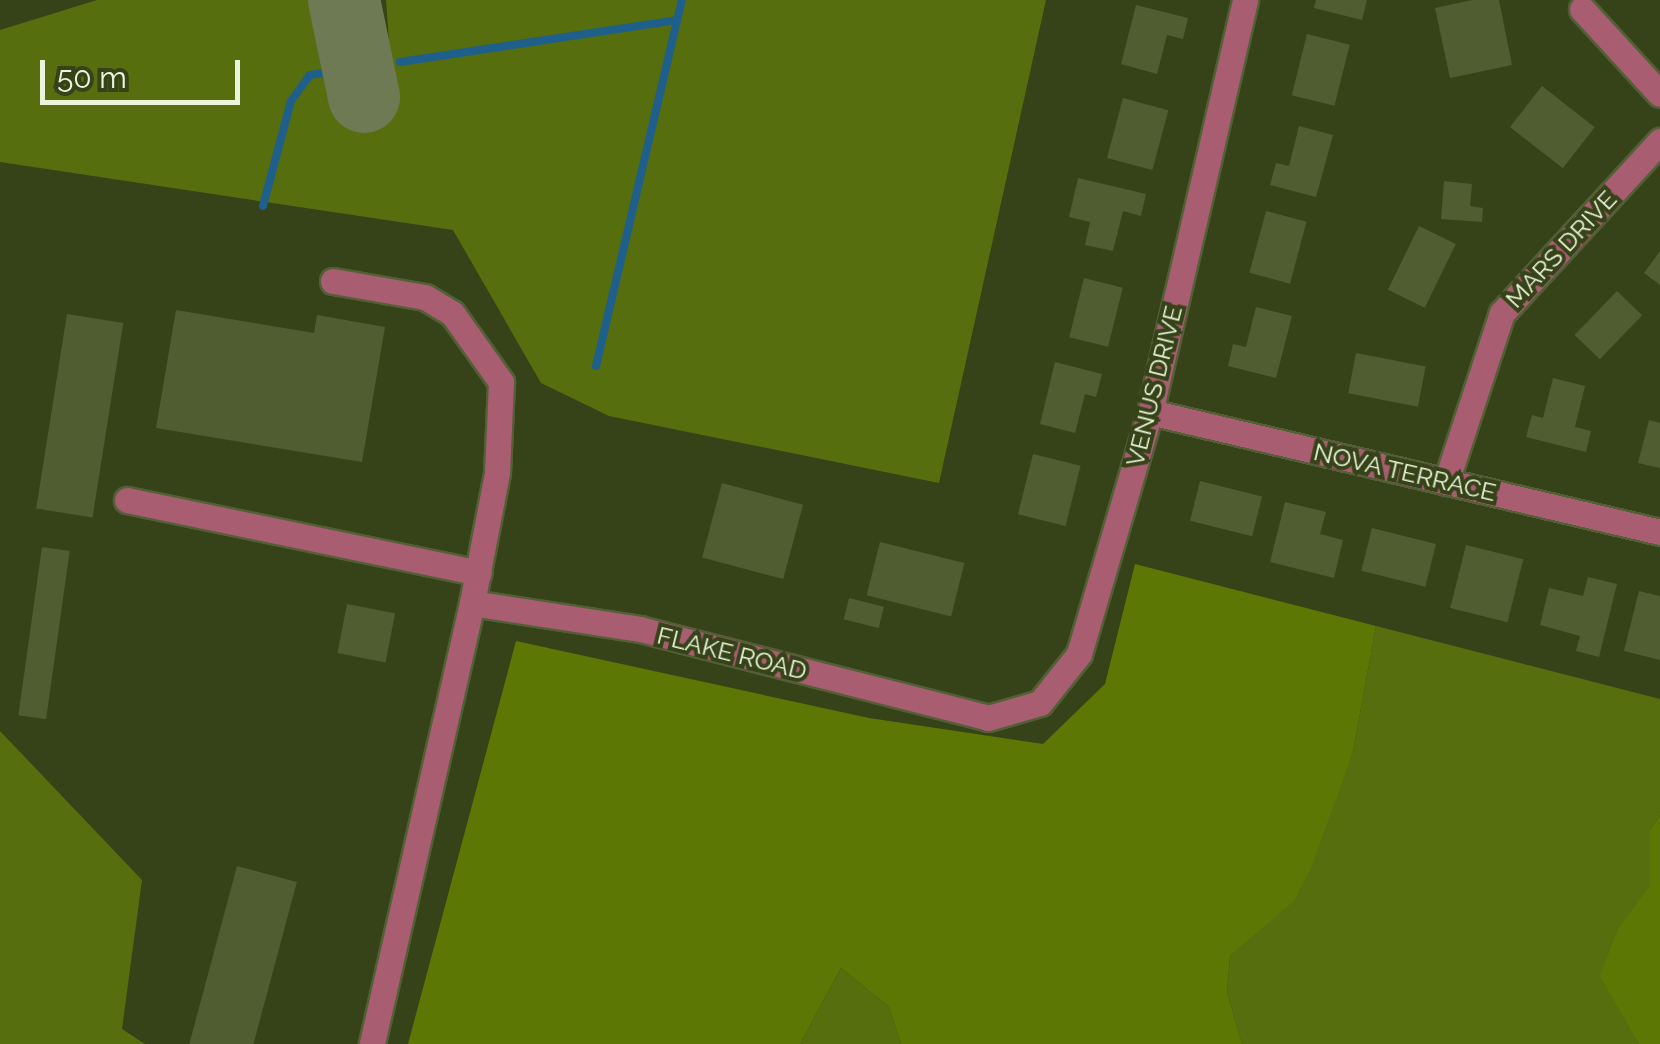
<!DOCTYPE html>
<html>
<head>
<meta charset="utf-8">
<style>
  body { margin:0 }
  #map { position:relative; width:1660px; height:1044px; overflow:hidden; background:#364318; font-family:Raleway,sans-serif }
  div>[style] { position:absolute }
  .green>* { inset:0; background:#566e0e }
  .forest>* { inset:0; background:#5c7703 }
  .stream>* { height:8px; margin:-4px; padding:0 4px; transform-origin:4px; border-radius:4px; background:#1e5f8c }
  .taxiway>* { height:72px; margin:-36px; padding:0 36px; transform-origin:36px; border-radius:36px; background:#6e7a54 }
  .building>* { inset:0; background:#4f5d31; transform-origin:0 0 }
  .roads { filter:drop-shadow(2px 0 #535f37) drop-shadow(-2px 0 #535f37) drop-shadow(0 2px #535f37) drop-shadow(0 -2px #535f37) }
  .minor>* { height:25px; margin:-12.5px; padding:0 12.5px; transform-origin:12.5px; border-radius:12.5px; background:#a85d71 }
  span { translate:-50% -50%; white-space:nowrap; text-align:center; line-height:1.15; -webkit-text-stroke:8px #364318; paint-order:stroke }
  .street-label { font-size:25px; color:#eaf4db }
  .scale { position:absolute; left:40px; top:60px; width:200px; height:45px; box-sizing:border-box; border:5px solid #eaf4db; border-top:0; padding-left:12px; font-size:30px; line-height:35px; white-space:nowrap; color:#eaf4db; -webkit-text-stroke:8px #364318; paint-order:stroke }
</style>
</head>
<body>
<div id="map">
  <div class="green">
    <div style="clip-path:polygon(97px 0,330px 0,345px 107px,393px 97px,386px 0,1046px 0,939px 483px,609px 416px,541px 383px,453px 230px,0 162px,0 30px)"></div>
    <div style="clip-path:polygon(1376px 626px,1660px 699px,1660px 815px,1650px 830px,1650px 885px,1609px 954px,1639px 1044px,1242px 1044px,1227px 992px,1230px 956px,1293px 901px,1353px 752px)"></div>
    <div style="clip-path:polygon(0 731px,142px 880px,122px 1029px,145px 1044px,0 1044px)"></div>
    <div style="clip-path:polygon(841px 968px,889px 1007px,901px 1044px,800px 1044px)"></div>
  </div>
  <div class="forest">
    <div style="clip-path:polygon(1135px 564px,1376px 626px,1353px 752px,1311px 868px,1294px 901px,1230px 956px,1227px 992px,1242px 1044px,901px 1044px,889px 1007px,841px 968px,800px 1044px,408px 1044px,516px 641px,869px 718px,1043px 744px,1105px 684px)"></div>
    <div style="clip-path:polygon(1660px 815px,1660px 1044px,1639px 1044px,1600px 976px,1618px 929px,1650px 885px,1650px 830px)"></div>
  </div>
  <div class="stream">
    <div style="left:400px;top:62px;width:280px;rotate:-8.6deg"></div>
    <div style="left:263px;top:206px;width:109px;rotate:-75.1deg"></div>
    <div style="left:291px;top:101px;width:32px;rotate:-54deg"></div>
    <div style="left:310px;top:75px;width:19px;rotate:-9deg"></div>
    <div style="left:596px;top:366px;width:376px;rotate:-76.8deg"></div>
  </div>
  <div class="taxiway">
    <div style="left:344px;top:0;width:99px;rotate:78.3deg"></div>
  </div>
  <div class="building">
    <div style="clip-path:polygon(1316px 0,1367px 0,1362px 20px,1314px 8px)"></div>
    <div style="clip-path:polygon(1472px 0,1499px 0,1512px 65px,1450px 78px,1435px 8px)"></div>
    <div style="clip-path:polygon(1136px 5px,1188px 18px,1183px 39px,1167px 35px,1157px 74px,1121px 64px)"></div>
    <div style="left:1307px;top:34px;width:44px;height:63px;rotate:14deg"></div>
    <div style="left:1542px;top:86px;width:67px;height:52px;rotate:38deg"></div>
    <div style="left:1123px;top:98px;width:47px;height:62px;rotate:15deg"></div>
    <div style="clip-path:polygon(1299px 126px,1333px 135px,1316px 197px,1270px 185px,1276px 163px,1289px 166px)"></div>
    <div style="clip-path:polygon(1078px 178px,1146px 194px,1141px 216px,1123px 211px,1113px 251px,1085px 245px,1090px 222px,1069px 217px)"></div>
    <div style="clip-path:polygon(1444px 181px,1472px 184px,1470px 206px,1483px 208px,1482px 222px,1441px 219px)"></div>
    <div style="left:1266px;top:211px;width:42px;height:64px;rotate:15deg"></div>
    <div style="left:1419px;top:226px;width:41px;height:71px;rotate:26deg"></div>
    <div style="clip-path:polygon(1660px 251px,1660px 285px,1644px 273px)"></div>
    <div style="left:1084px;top:278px;width:40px;height:61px;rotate:14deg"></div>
    <div style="left:1617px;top:291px;width:35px;height:61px;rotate:44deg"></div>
    <div style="clip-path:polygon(1256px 307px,1292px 316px,1276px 378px,1228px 366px,1233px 344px,1246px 347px)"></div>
    <div style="clip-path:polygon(176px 310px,314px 333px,317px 315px,385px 327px,362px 462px,156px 428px)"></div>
    <div style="left:67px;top:314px;width:57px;height:197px;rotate:9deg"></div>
    <div style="left:1356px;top:353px;width:71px;height:41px;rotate:11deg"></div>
    <div style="clip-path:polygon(1055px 362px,1102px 374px,1096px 397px,1085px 394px,1075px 433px,1040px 424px)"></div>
    <div style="clip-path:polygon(1553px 378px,1585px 386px,1575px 427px,1591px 431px,1586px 452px,1526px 437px,1532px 415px,1543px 418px)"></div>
    <div style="clip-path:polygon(1649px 420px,1660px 423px,1660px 468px,1638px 463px)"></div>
    <div style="left:1033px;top:454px;width:49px;height:62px;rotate:14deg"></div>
    <div style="left:1200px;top:481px;width:64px;height:41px;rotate:14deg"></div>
    <div style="left:722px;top:483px;width:84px;height:77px;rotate:15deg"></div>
    <div style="clip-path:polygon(1285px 502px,1326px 512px,1320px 534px,1343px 540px,1334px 578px,1270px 562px)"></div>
    <div style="left:1372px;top:528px;width:66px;height:44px;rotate:14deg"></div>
    <div style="left:880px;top:542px;width:87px;height:55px;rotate:14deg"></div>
    <div style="left:1466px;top:545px;width:59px;height:65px;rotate:14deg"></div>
    <div style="left:42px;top:547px;width:28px;height:170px;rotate:8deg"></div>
    <div style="clip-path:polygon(1588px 577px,1617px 584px,1599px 657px,1576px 651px,1580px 636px,1540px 625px,1549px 588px,1583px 596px)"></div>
    <div style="clip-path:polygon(1639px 591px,1660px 596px,1660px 660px,1624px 651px)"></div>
    <div style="left:849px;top:598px;width:36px;height:22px;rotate:14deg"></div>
    <div style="left:347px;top:604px;width:49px;height:50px;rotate:11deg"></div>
    <div style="left:237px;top:866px;width:62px;height:184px;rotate:15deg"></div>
  </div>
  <div class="roads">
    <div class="minor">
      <div style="left:1582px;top:9px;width:115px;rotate:47.5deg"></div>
      <div style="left:333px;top:281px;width:93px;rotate:9.9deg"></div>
      <div style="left:425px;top:297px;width:31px;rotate:31deg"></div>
      <div style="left:452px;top:313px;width:85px;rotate:54.6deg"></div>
      <div style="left:501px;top:382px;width:91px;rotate:92.5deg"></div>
      <div style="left:497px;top:473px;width:132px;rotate:100.9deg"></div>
      <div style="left:472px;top:603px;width:452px;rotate:102.8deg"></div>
      <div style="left:1150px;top:412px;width:524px;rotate:13.24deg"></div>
      <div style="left:1446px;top:482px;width:178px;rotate:-71.7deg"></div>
      <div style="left:1502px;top:313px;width:234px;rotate:-47.4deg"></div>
      <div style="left:127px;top:500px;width:359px;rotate:11.7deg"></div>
      <div style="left:472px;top:603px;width:170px;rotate:8.8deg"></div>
      <div style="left:640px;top:629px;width:359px;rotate:14.3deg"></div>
      <div style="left:988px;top:718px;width:54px;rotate:-16.1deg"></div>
      <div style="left:1040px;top:703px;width:63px;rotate:-51.5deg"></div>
      <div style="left:1079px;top:654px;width:252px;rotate:-73.6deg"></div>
      <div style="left:1150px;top:412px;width:423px;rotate:-77deg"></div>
    </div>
  </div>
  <div class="street-label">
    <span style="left:1561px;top:249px;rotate:-47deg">MARS DRIVE</span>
    <span style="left:1154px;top:386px;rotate:-76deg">VENUS DRIVE</span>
    <span style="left:1405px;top:472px;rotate:13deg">NOVA TERRACE</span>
    <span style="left:732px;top:653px;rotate:14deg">FLAKE ROAD</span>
  </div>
  <div class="scale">50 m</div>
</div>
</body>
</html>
